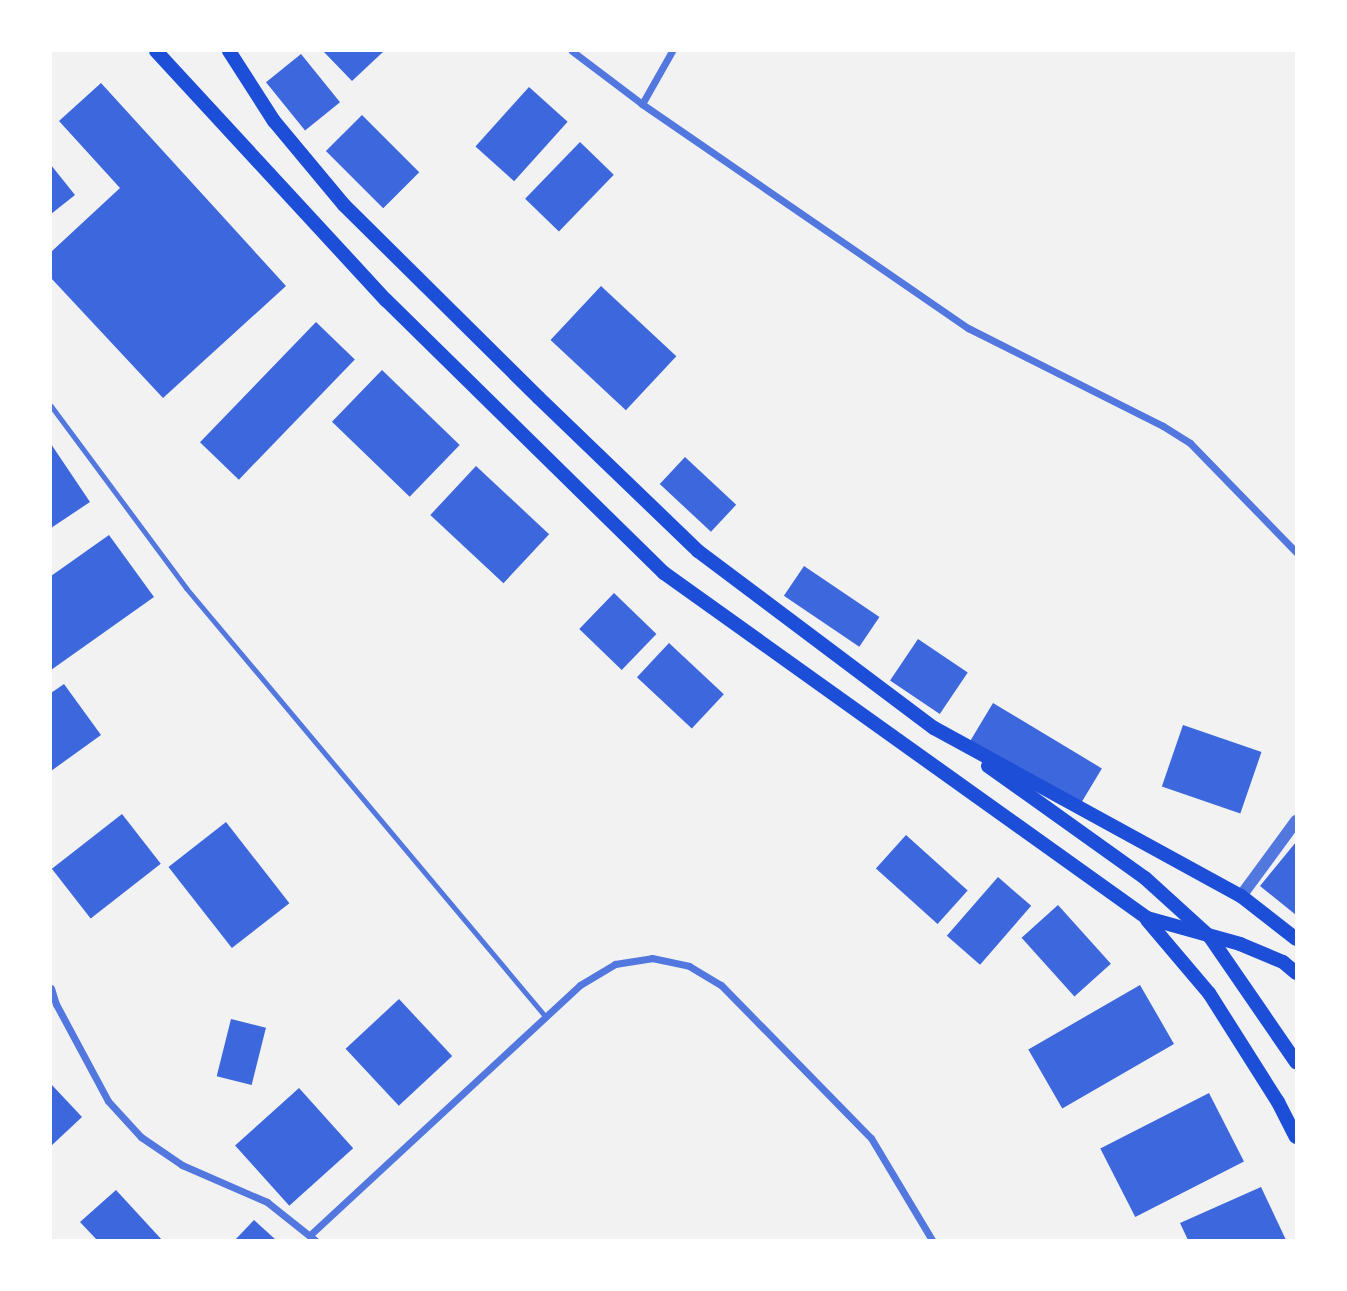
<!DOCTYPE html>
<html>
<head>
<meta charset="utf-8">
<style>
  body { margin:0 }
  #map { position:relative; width:1347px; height:1291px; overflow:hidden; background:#f2f2f2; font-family:Montserrat,sans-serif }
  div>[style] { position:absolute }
  .building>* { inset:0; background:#3d67dc; transform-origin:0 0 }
  .service>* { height:5px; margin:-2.5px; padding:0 2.5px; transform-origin:2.5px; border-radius:2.5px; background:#5277de }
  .minor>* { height:7px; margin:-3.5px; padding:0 3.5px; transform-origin:3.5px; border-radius:3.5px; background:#5277de }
  .tertiary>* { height:12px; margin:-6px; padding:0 6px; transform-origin:6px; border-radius:6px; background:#5277de }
  .secondary>* { height:14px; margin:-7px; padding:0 7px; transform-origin:7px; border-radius:7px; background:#1d4ed8 }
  span { translate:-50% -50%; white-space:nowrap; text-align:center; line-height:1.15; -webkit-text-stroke:7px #fff; paint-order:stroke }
  .frame { position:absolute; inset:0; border:52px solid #fff; pointer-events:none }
</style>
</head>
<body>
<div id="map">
  <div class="building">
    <div style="clip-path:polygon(323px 51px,384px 51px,352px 81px)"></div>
    <div style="left:301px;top:54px;width:62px;height:45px;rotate:51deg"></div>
    <div style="clip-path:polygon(101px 83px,286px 286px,163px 398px,51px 278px,51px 252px,120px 188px,59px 121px)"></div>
    <div style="left:529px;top:87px;width:52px;height:80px;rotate:42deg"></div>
    <div style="left:362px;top:115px;width:81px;height:51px;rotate:45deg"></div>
    <div style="left:580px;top:142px;width:47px;height:79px;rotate:44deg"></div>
    <div style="clip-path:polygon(51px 165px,75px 195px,51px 214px)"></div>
    <div style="left:601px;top:286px;width:103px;height:74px;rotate:43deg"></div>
    <div style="left:316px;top:322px;width:54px;height:167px;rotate:44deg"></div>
    <div style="left:382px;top:370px;width:108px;height:72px;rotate:44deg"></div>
    <div style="clip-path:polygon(51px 444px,90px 502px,51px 528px)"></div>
    <div style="left:685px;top:457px;width:70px;height:37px;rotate:43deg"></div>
    <div style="left:476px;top:466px;width:100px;height:67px;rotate:43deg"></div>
    <div style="clip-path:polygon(109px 535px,154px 597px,51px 670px,51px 576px)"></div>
    <div style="left:804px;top:566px;width:91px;height:36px;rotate:34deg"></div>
    <div style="left:614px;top:593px;width:59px;height:50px;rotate:44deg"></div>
    <div style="left:918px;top:639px;width:60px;height:50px;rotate:34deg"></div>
    <div style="left:669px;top:643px;width:75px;height:47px;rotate:43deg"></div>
    <div style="clip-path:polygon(64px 684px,101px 735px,51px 771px,51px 693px)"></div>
    <div style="left:993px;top:703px;width:127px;height:44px;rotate:31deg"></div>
    <div style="left:1183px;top:725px;width:83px;height:65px;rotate:19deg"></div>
    <div style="left:122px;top:814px;width:63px;height:89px;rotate:52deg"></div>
    <div style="left:226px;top:822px;width:103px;height:73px;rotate:52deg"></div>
    <div style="left:906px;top:835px;width:83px;height:45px;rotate:42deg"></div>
    <div style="clip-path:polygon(1296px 842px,1296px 915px,1260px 886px)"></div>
    <div style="left:998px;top:877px;width:44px;height:78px;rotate:41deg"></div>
    <div style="left:1058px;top:905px;width:79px;height:49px;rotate:48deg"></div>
    <div style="left:1140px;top:985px;width:68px;height:129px;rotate:60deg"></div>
    <div style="left:399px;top:999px;width:78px;height:73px;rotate:47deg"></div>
    <div style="left:231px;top:1019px;width:36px;height:59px;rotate:14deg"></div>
    <div style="clip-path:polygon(51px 1084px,82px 1117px,51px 1146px)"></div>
    <div style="left:299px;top:1088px;width:81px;height:86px;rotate:48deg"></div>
    <div style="left:1209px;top:1093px;width:77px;height:122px;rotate:63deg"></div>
    <div style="clip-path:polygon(1261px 1187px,1286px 1240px,1188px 1240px,1180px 1223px)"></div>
    <div style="clip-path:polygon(116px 1190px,162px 1240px,97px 1240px,80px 1222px)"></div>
    <div style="clip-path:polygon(254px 1220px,276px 1240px,235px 1240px)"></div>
  </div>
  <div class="service">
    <div style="left:51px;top:406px;width:227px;rotate:53.4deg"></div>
    <div style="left:186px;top:588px;width:559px;rotate:50.01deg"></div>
  </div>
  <div class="minor">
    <div style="left:572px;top:51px;width:88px;rotate:37.1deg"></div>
    <div style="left:642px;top:104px;width:396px;rotate:34.5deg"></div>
    <div style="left:968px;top:328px;width:218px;rotate:26.7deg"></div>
    <div style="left:1163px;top:426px;width:32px;rotate:32deg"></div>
    <div style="left:1190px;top:443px;width:152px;rotate:45.8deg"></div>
    <div style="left:642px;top:104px;width:61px;rotate:-60.5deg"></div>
    <div style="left:51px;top:988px;width:17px;rotate:73deg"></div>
    <div style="left:56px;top:1004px;width:110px;rotate:61.8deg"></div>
    <div style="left:108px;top:1101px;width:49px;rotate:47.5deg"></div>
    <div style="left:141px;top:1137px;width:50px;rotate:34.3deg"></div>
    <div style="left:182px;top:1165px;width:93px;rotate:23.5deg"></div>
    <div style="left:267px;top:1202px;width:61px;rotate:38.4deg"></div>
    <div style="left:310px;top:1235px;width:368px;rotate:-42.8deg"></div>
    <div style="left:580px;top:985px;width:41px;rotate:-31deg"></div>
    <div style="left:615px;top:964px;width:37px;rotate:-9deg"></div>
    <div style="left:652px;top:958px;width:38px;rotate:12deg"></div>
    <div style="left:689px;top:966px;width:37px;rotate:31deg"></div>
    <div style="left:721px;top:985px;width:214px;rotate:45.6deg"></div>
    <div style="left:871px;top:1138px;width:119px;rotate:59.1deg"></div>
  </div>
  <div class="tertiary">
    <div style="left:1241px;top:896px;width:93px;rotate:-53.7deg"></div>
  </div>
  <div class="secondary">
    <div style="left:156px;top:51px;width:339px;rotate:47.3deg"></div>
    <div style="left:386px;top:300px;width:390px;rotate:44.5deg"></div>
    <div style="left:664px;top:573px;width:594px;rotate:35.54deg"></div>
    <div style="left:1147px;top:918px;width:97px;rotate:15.6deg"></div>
    <div style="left:1240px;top:944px;width:47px;rotate:22.7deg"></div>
    <div style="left:1283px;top:962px;width:17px;rotate:40deg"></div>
    <div style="left:229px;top:51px;width:83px;rotate:57.3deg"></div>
    <div style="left:274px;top:121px;width:109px;rotate:50.2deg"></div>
    <div style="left:344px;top:205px;width:274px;rotate:44.7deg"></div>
    <div style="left:539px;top:398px;width:221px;rotate:43.9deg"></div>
    <div style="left:698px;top:551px;width:295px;rotate:36.9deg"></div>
    <div style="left:934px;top:728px;width:350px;rotate:28.7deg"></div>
    <div style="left:1241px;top:896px;width:70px;rotate:38deg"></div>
    <div style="left:988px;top:766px;width:193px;rotate:35.5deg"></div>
    <div style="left:1145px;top:878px;width:88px;rotate:42.2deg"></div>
    <div style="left:1210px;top:937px;width:152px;rotate:55.5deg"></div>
    <div style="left:1147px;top:920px;width:96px;rotate:49.7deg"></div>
    <div style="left:1209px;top:993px;width:129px;rotate:57.7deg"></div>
    <div style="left:1278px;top:1102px;width:39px;rotate:63deg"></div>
  </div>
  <div class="frame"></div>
</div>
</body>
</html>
